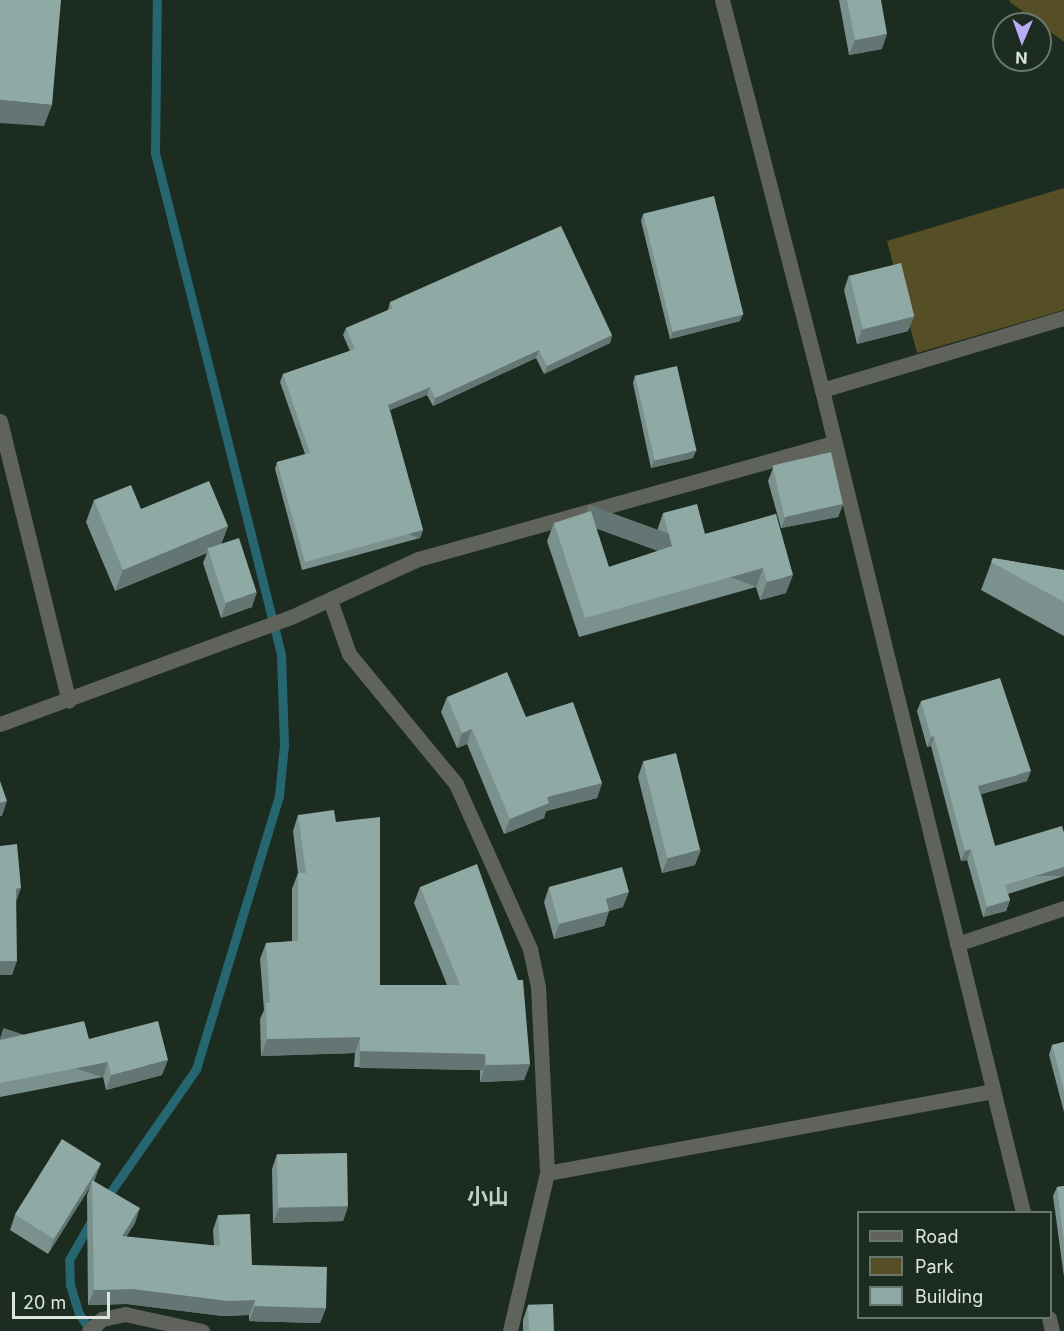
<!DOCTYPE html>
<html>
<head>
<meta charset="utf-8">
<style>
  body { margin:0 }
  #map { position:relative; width:1064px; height:1331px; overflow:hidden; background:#1c2c21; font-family:Inter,"Noto Sans JP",sans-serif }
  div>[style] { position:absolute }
  .green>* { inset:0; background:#564e24 }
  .stream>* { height:9px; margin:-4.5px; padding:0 4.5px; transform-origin:4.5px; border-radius:4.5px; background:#256670 }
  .street>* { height:15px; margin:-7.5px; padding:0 7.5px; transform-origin:7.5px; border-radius:7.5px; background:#5f635b }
  .wall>* { inset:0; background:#7b918d }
  .shaded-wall>* { inset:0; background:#647673; transform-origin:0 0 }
  .building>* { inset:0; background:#8fa9a4; transform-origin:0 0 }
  span { translate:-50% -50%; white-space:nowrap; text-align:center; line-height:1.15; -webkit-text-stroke:6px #1c2c21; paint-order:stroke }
  .quarter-label { font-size:21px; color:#bed3c4; font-weight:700 }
  .legend { position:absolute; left:857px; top:1211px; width:195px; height:108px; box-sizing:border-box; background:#1c2c21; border:2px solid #69766d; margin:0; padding:8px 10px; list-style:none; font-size:18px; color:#dce6de }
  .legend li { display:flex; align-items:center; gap:12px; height:30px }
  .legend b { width:30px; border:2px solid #69766d }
  .north { position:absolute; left:992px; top:12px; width:60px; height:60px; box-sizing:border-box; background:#1c2c21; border:2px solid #69766d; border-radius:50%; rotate:182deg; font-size:16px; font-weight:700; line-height:24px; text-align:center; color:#dce6de }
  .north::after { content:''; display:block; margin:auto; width:21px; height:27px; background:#b8abf7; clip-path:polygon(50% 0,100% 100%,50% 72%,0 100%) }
  .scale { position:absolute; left:12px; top:1292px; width:98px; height:27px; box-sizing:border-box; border:3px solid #dce6de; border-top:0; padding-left:8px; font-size:18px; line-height:21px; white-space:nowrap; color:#dce6de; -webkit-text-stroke:4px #1c2c21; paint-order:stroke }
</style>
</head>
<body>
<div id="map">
  <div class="green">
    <div style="clip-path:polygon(1009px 0,1064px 0,1064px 42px,1010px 2px)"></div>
    <div style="clip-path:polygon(1064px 188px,1064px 310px,917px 353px,887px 241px)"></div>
  </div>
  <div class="stream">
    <div style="left:105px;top:1200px;width:160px;rotate:-55.2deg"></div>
    <div style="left:196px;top:1069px;width:286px;rotate:-73.1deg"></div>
    <div style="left:279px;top:795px;width:50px;rotate:-84.3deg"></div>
    <div style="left:284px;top:745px;width:91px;rotate:-91.9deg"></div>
    <div style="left:281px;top:654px;width:517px;rotate:-104.12deg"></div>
    <div style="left:155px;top:153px;width:153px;rotate:-89.3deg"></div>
    <div style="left:91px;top:1331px;width:21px;rotate:-125deg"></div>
    <div style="left:79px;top:1314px;width:30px;rotate:-107deg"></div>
    <div style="left:70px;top:1285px;width:25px;rotate:-92deg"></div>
    <div style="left:69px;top:1260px;width:51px;rotate:-60.4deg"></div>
  </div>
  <div class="street">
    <div style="left:722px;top:0;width:403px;rotate:75.6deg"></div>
    <div style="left:822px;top:390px;width:846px;rotate:76.26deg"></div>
    <div style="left:822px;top:390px;width:252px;rotate:-16.6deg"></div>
    <div style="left:0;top:421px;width:288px;rotate:76.2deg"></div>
    <div style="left:330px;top:600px;width:57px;rotate:70.6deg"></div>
    <div style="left:349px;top:654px;width:168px;rotate:50.5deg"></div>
    <div style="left:456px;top:784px;width:181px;rotate:65.8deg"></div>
    <div style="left:530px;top:949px;width:39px;rotate:78deg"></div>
    <div style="left:538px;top:987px;width:186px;rotate:87.2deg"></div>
    <div style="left:547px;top:1173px;width:162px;rotate:103.2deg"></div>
    <div style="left:0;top:724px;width:310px;rotate:-20.2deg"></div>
    <div style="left:291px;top:617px;width:140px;rotate:-24.5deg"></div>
    <div style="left:418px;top:559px;width:432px;rotate:-15.6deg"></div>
    <div style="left:957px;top:944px;width:113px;rotate:-18.6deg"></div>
    <div style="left:547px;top:1173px;width:453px;rotate:-10.4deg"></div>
    <div style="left:1049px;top:1318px;width:13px;rotate:77deg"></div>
    <div style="left:89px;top:1331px;width:18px;rotate:-43deg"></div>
    <div style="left:102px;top:1319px;width:24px;rotate:-12deg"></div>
    <div style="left:125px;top:1314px;width:79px;rotate:12.4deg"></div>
  </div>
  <div class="wall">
    <div style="clip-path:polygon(839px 0,881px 0,882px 49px,849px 55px)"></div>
    <div style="clip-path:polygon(643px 214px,740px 321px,670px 339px,641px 221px)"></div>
    <div style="clip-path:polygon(849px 275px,914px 316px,908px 331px,857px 344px,844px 290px)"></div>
    <div style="clip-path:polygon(390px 302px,612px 335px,610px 343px,544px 374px,536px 358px,433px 406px,427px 395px,390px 410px,423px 530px,420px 538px,302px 570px,275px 469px,277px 462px,305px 454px,280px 382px,283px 374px,350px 351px,343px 335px,346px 328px,388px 310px)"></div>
    <div style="clip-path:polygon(635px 375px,693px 458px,651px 468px,633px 383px)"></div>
    <div style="clip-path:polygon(773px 468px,843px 504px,838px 517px,781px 528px,768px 481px)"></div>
    <div style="clip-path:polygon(94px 500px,228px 526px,221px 544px,252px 607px,221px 618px,203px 563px,207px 553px,115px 591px,86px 522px)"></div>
    <div style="clip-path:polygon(663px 513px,705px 534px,776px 514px,786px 593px,760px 600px,756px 587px,579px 637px,547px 541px,554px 523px,609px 567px,662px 550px,657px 531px)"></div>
    <div style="clip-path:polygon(993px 558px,1064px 570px,1064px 636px,981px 590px)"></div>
    <div style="clip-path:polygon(447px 697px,526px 717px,602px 783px,597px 798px,546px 811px,544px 818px,504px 834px,467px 744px,457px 748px,441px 712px)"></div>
    <div style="clip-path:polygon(921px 701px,1027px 781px,981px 794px,995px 846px,1064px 833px,1064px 876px,1008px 894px,1010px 900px,1006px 911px,983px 917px,967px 860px,961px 861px,931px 746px,927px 747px,917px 711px)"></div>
    <div style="clip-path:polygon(643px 762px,695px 865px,662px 873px,638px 777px)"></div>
    <div style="clip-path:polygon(298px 815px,336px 822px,380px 985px,447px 985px,414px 903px,420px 887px,530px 1064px,524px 1080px,480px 1082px,480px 1070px,354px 1067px,355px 1053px,261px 1056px,260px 1019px,264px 1010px,260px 959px,266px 943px,292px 941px,292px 889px,298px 873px,293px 831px)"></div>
    <div style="clip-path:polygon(549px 887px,623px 907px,609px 911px,604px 926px,554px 939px,544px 902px)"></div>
    <div style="clip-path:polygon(89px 1039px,162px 1075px,106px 1090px,103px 1077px,0 1097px,0 1040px)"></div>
    <div style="clip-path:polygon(1064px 1042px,1064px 1112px,1049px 1055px,1052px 1045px)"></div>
    <div style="clip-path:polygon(277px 1154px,348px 1206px,343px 1221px,273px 1223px,272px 1169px)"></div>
    <div style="clip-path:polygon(101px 1163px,94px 1181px,135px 1223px,126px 1237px,214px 1246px,213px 1230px,218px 1215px,252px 1265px,326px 1308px,320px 1323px,249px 1321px,249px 1315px,223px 1316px,127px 1304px,88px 1305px,87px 1195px,90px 1187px,48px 1254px,10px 1230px,15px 1215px)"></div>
    <div style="clip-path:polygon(1064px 1186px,1064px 1277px,1053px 1196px,1057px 1187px)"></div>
    <div style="clip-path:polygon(528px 1305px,554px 1331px,523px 1331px,523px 1320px)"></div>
  </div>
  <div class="shaded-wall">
    <div style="clip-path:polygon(887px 34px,882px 49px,849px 55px,855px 40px)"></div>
    <div style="clip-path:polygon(0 100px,52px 105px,44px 126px,0 123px)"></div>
    <div style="clip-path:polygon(743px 314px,740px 321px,670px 339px,673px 331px)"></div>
    <div style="clip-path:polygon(914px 316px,908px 331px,857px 344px,862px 329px)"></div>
    <div style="clip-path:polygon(612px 335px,610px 343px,544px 374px,547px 366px)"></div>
    <div style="clip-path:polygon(539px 350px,536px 358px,433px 406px,435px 398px)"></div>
    <div style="clip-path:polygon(430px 387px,427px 395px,385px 412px,388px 405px)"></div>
    <div style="clip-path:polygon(696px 451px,693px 458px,651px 468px,654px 460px)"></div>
    <div style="clip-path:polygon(843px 504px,838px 517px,781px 528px,786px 516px)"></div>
    <div style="clip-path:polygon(228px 526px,220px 548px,208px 548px,207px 553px,115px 591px,123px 570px)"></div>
    <div style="left:423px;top:530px;width:9px;height:122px;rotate:111deg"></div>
    <div style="left:763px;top:568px;width:20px;height:185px;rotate:110deg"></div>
    <div style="clip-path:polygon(793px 575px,786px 593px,760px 600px,767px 582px)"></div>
    <div style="clip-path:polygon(257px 592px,252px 607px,221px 618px,226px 603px)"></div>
    <div style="clip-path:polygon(472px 729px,467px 744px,457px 748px,462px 733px)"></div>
    <div style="clip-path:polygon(934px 736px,931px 746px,927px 747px,931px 737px)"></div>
    <div style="clip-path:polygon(1031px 771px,1027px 781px,975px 796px,978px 786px)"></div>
    <div style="clip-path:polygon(602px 783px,597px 798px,546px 811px,544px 818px,504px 834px,510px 819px,547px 797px)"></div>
    <div style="clip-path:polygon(7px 801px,2px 816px,0 816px,0 803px)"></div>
    <div style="clip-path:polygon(971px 849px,967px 860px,961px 861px,965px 851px)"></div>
    <div style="clip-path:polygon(701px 850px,695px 865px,662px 873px,668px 858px)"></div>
    <div style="left:1064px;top:867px;width:9px;height:62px;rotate:90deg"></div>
    <div style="clip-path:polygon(21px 888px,16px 902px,16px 889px)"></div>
    <div style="clip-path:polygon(629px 892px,623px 907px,609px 911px,604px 926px,554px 939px,559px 924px,606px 899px)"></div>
    <div style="clip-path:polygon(1010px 900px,1006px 911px,983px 917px,987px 907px)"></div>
    <div style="clip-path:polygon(0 961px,17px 961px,12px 975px,0 975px)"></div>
    <div style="clip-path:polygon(360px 1037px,355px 1053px,261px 1056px,267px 1039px)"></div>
    <div style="left:360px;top:1051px;width:125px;height:17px;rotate:1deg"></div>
    <div style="clip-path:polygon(168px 1060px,162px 1075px,106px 1090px,111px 1075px)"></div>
    <div style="left:108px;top:1062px;width:16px;height:110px;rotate:108deg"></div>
    <div style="clip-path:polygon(530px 1064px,524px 1080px,480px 1082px,486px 1065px)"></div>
    <div style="clip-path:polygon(101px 1163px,95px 1178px,92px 1183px,92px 1180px,90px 1187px,48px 1254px,54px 1239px)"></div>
    <div style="clip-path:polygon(348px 1206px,343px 1221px,273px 1223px,279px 1208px)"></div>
    <div style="clip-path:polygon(140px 1208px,135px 1223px,116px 1251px,122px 1236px)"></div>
    <div style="clip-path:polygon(132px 1289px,255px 1300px,249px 1315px,223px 1316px,127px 1304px,88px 1305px,94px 1290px)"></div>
    <div style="clip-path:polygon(255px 1306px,326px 1308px,320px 1323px,249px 1321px)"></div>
  </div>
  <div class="building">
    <div style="clip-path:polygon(0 0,61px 0,52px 105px,0 100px)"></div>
    <div style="clip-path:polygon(847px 0,881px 0,887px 34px,855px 40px)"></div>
    <div style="left:714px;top:196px;width:122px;height:73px;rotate:76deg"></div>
    <div style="clip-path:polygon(561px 226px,612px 335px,547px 366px,539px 350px,435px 398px,430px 387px,388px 405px,423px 530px,305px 562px,277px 462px,310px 453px,283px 374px,355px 349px,346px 328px,393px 308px,390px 302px)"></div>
    <div style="left:901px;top:263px;width:55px;height:53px;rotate:76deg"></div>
    <div style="left:677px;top:366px;width:87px;height:43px;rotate:77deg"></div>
    <div style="left:831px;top:452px;width:53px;height:60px;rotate:77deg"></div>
    <div style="clip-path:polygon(209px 481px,228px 526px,123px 570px,94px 500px,131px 485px,141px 509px)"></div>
    <div style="clip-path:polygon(697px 504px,705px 534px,776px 514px,793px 575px,767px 582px,763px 568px,585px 618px,554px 523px,591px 511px,609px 567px,672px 546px,663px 513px)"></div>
    <div style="left:239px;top:538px;width:57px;height:33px;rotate:72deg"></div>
    <div style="clip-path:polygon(993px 558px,1064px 570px,1064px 602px,991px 562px)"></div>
    <div style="clip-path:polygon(507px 672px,526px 717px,573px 702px,602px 783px,547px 797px,549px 803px,510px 819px,472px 729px,462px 733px,447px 697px)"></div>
    <div style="clip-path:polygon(1000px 678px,1031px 771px,978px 786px,995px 846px,1062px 826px,1064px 833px,1064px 867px,1005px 885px,1010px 900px,987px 907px,971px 849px,965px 851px,934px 736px,931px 737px,921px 701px)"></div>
    <div style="left:676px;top:753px;width:100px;height:34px;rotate:76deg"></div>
    <div style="clip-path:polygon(0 781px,7px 801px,0 803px)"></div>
    <div style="clip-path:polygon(334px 810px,336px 822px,380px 817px,380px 985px,460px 985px,420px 887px,477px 864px,518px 980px,523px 980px,530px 1064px,486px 1065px,485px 1054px,360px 1051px,360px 1037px,267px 1039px,266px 1003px,270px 1003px,266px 943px,298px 941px,298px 873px,306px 873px,298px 815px)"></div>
    <div style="clip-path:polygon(17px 844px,21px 888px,16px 889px,17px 961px,0 961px,0 846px)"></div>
    <div style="clip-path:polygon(622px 867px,629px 892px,606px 899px,609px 911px,559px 924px,549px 887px)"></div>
    <div style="clip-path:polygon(84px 1021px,89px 1039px,158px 1021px,168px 1060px,111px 1075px,108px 1062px,0 1083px,0 1040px)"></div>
    <div style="clip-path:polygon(1064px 1042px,1064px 1090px,1052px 1045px)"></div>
    <div style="left:62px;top:1139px;width:46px;height:89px;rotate:32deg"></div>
    <div style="left:347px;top:1153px;width:53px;height:70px;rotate:89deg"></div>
    <div style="clip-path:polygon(92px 1180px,140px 1208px,122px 1236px,220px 1246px,218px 1215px,250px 1214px,252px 1265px,327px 1267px,326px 1308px,255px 1306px,255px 1300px,228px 1301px,132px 1289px,94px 1290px)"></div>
    <div style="clip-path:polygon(1064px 1186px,1064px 1242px,1057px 1187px)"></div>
    <div style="left:553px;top:1304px;width:27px;height:25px;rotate:88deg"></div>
  </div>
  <div class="quarter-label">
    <span style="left:488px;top:1197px">小山</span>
  </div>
  <ul class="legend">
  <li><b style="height:8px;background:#5f635b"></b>Road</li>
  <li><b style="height:16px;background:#564e24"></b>Park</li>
  <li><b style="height:16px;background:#8fa9a4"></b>Building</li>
  </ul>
  <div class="north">N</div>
  <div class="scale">20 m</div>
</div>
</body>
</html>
